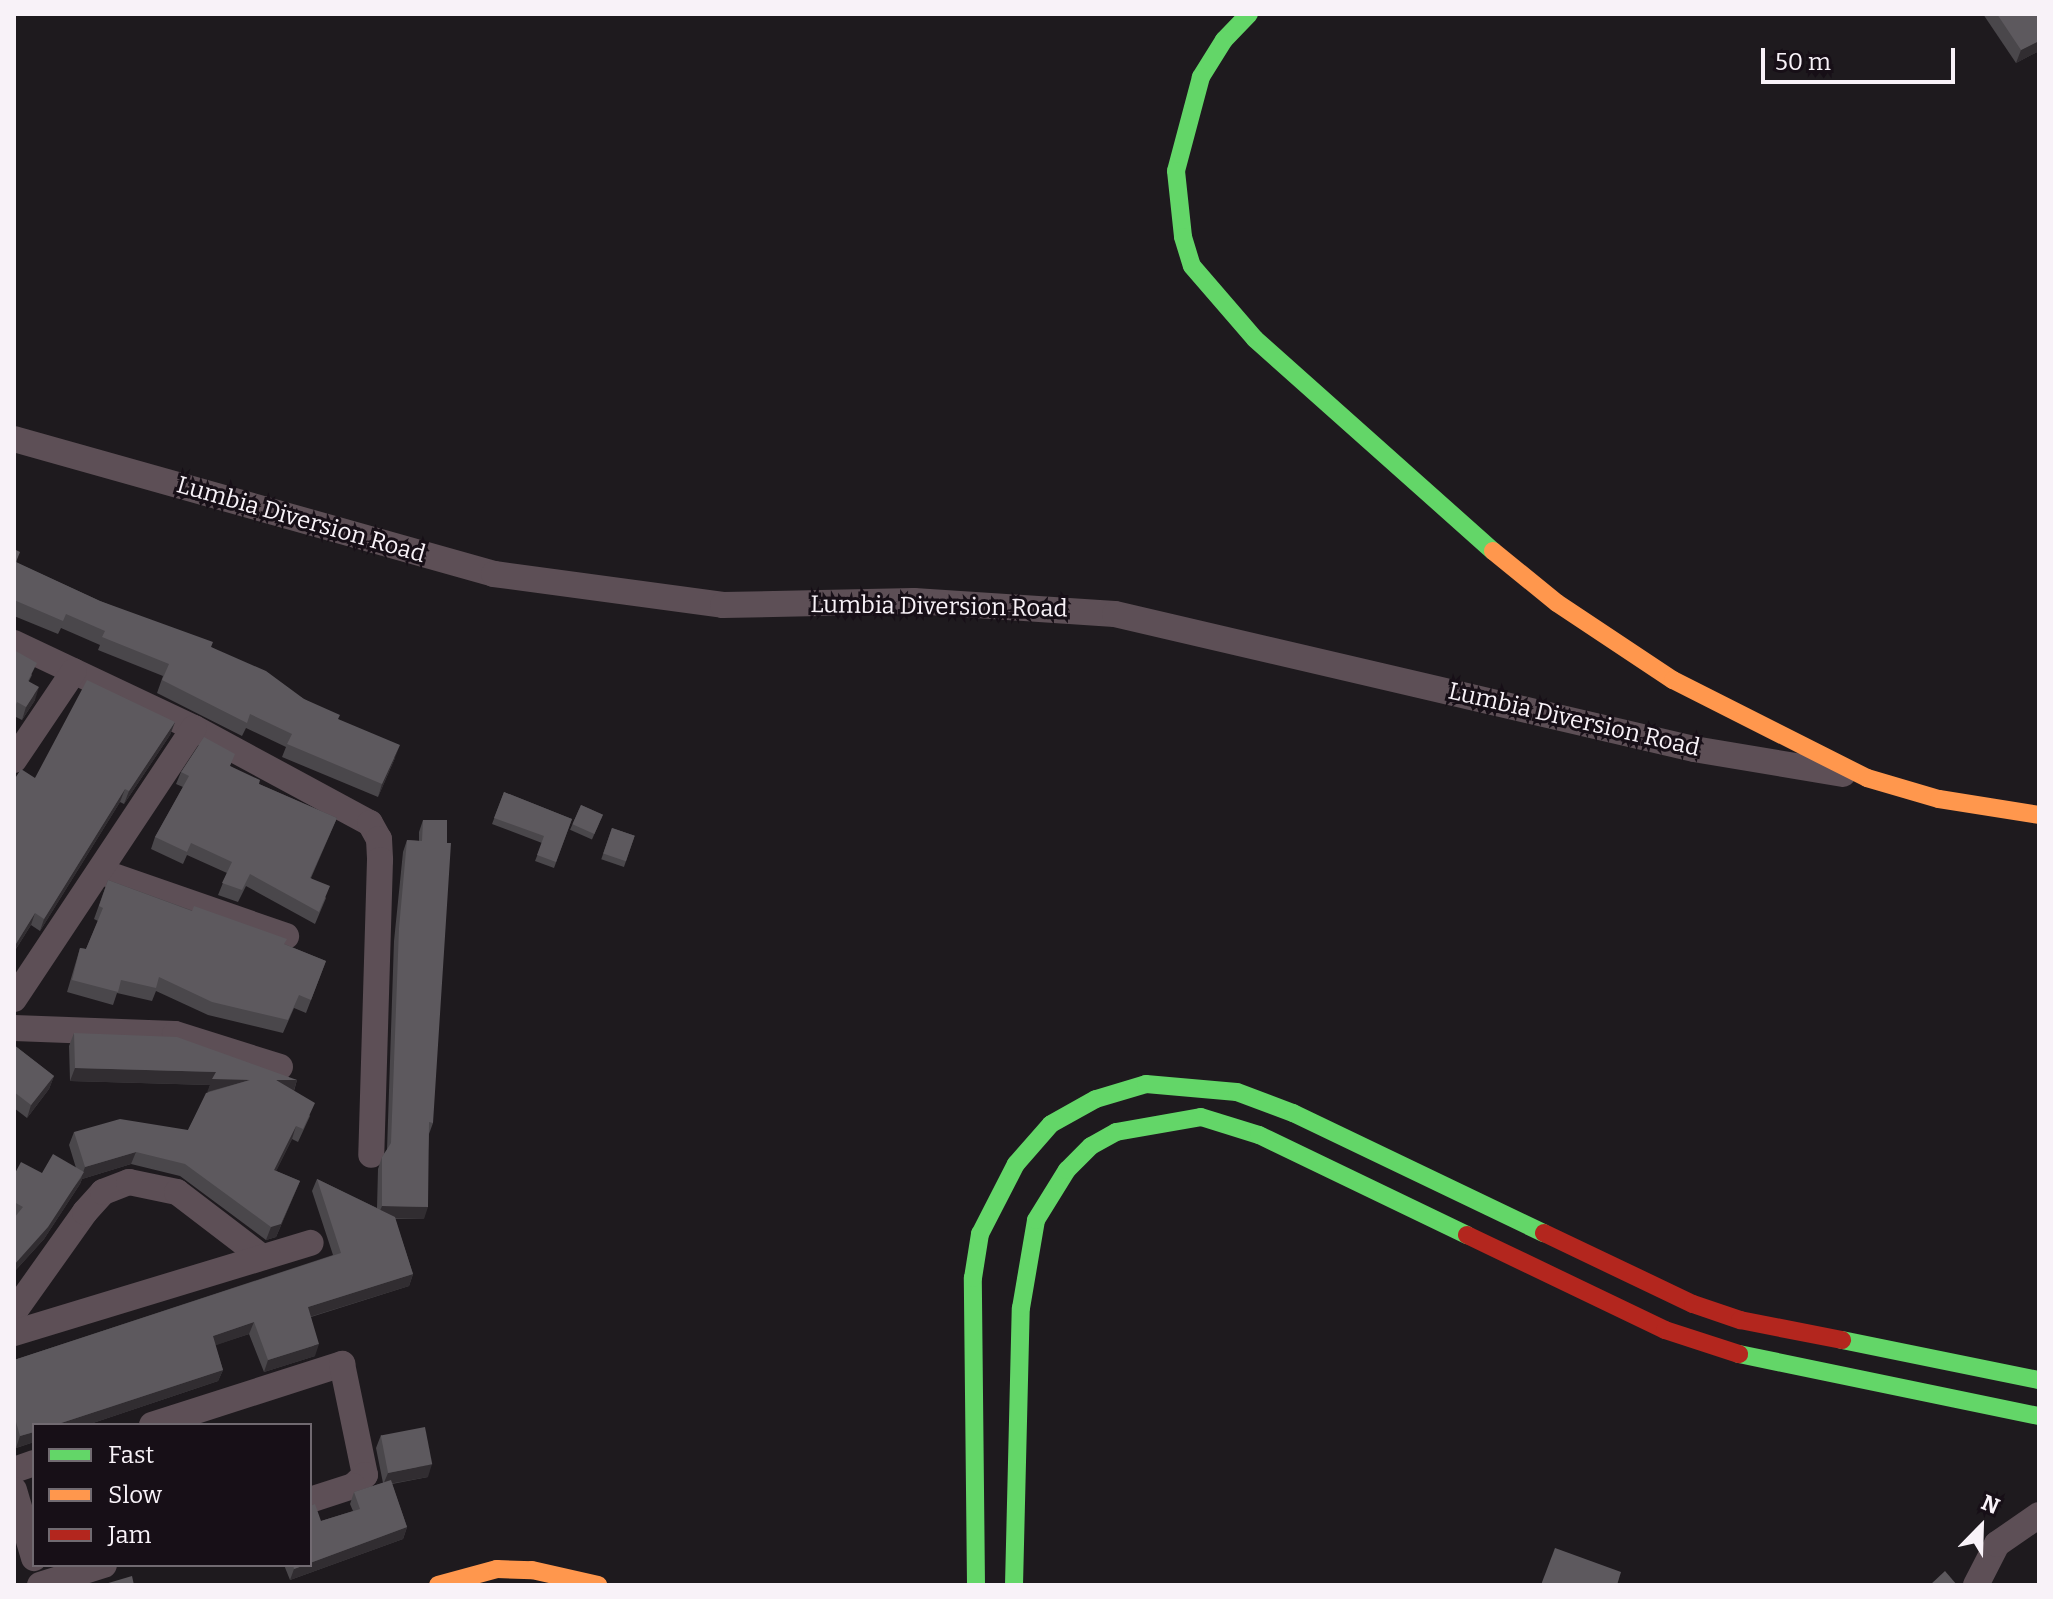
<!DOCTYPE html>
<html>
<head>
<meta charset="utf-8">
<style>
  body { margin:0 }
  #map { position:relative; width:2053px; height:1599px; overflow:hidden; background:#1e1a1e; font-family:Bitter,serif }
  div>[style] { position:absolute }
  .street>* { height:26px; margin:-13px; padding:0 13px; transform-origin:13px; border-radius:13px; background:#5d4f56 }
  .fast>* { height:18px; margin:-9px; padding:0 9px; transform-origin:9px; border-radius:9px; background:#63d668 }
  .slow>* { height:18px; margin:-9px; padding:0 9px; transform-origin:9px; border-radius:9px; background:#ff974d }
  .jam>* { height:18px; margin:-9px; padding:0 9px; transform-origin:9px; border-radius:9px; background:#b3261e }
  .wall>* { inset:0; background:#4a474b; transform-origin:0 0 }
  .shaded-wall>* { inset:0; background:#312d31 }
  .building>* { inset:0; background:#5d595e; transform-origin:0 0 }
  span { translate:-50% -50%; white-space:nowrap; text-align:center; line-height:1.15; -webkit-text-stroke:6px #170f17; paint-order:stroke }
  .street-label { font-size:24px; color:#f8f2f8 }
  .frame { position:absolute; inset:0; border:16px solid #f8f2f8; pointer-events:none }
  .legend { position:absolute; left:32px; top:1423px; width:280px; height:144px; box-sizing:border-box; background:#170f17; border:2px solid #716a71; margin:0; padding:10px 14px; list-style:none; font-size:24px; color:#f8f2f8 }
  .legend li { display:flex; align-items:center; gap:16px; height:40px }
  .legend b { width:40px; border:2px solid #716a71 }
  .north { position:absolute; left:1941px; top:1487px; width:80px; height:80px; -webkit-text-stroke:6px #170f17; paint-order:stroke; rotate:23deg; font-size:22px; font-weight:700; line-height:32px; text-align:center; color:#f8f2f8 }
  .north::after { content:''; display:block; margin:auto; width:28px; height:36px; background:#f8f2f8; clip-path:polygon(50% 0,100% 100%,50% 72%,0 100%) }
  .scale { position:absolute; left:1761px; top:48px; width:194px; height:36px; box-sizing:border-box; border:4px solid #f8f2f8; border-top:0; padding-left:10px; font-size:24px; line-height:28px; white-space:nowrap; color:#f8f2f8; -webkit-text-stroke:6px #170f17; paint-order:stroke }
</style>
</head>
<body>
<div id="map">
  <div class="street">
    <div style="left:14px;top:439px;width:499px;rotate:15.7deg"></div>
    <div style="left:494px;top:574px;width:231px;rotate:7.7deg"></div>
    <div style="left:723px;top:605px;width:191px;rotate:-1.2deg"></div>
    <div style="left:914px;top:601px;width:201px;rotate:3.7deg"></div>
    <div style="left:1115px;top:614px;width:595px;rotate:13.12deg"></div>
    <div style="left:1694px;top:749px;width:151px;rotate:9.5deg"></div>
    <div style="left:14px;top:643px;width:199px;rotate:25.3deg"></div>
    <div style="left:194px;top:728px;width:200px;rotate:28.4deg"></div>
    <div style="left:370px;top:823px;width:18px;rotate:61deg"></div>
    <div style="left:379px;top:839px;width:21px;rotate:87deg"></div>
    <div style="left:380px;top:860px;width:295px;rotate:91.7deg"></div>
    <div style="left:14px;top:760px;width:107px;rotate:-56deg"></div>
    <div style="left:102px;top:872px;width:195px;rotate:19.2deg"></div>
    <div style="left:14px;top:999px;width:325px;rotate:-56.4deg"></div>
    <div style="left:14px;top:1028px;width:161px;rotate:2.1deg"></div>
    <div style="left:175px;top:1034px;width:110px;rotate:17.4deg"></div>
    <div style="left:14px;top:1312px;width:123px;rotate:-54.6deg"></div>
    <div style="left:85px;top:1212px;width:27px;rotate:-48deg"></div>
    <div style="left:103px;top:1192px;width:28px;rotate:-21deg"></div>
    <div style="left:129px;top:1182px;width:49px;rotate:11.8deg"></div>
    <div style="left:177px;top:1192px;width:107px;rotate:37.4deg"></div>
    <div style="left:14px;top:1333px;width:310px;rotate:-16.9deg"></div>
    <div style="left:152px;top:1425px;width:200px;rotate:-17.8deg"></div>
    <div style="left:342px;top:1364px;width:113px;rotate:78.3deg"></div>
    <div style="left:365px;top:1475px;width:16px;rotate:137deg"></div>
    <div style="left:353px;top:1486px;width:45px;rotate:162deg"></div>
    <div style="left:14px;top:1470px;width:21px;rotate:-19deg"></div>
    <div style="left:14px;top:1490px;width:71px;rotate:73.6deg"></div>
    <div style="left:40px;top:1585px;width:67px;rotate:-17.4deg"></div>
    <div style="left:1976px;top:1585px;width:46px;rotate:-62.9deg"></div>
    <div style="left:1997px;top:1544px;width:51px;rotate:-34.6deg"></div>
  </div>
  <div class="fast">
    <div style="left:1249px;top:14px;width:36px;rotate:134deg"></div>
    <div style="left:1224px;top:40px;width:44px;rotate:121.9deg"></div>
    <div style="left:1201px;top:77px;width:97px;rotate:104.9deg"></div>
    <div style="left:1176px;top:171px;width:66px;rotate:83.9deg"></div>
    <div style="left:1183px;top:237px;width:30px;rotate:73deg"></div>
    <div style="left:1192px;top:266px;width:96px;rotate:49.2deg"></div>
    <div style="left:1255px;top:339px;width:319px;rotate:41.7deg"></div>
    <div style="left:1842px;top:1340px;width:201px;rotate:11.5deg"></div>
    <div style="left:1739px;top:1354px;width:306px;rotate:11.7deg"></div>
    <div style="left:976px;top:1585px;width:307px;rotate:-90.6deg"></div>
    <div style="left:973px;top:1278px;width:45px;rotate:-81deg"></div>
    <div style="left:980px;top:1234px;width:79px;rotate:-62.8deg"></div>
    <div style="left:1016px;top:1164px;width:53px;rotate:-48.8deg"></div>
    <div style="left:1051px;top:1124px;width:51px;rotate:-29.1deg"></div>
    <div style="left:1096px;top:1099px;width:52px;rotate:-16.7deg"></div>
    <div style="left:1146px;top:1084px;width:91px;rotate:5deg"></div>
    <div style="left:1237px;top:1092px;width:60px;rotate:20.6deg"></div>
    <div style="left:1293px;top:1113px;width:278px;rotate:25.6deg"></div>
    <div style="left:1014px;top:1585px;width:277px;rotate:-88.6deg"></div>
    <div style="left:1021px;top:1308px;width:89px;rotate:-80.3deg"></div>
    <div style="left:1036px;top:1220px;width:59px;rotate:-58.2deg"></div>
    <div style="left:1067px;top:1170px;width:34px;rotate:-45deg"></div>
    <div style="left:1091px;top:1146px;width:29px;rotate:-29deg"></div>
    <div style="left:1116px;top:1132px;width:86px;rotate:-10deg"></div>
    <div style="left:1201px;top:1117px;width:61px;rotate:17.2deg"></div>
    <div style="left:1259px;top:1135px;width:231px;rotate:25.7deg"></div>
  </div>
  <div class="slow">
    <div style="left:1493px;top:551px;width:82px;rotate:39.1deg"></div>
    <div style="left:1557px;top:603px;width:139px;rotate:33.6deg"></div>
    <div style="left:1673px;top:680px;width:217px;rotate:26.8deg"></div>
    <div style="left:1867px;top:778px;width:75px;rotate:16.3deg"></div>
    <div style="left:1939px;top:799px;width:101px;rotate:9.1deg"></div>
    <div style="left:438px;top:1585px;width:61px;rotate:-15.2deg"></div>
    <div style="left:497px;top:1569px;width:35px;rotate:2deg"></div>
    <div style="left:532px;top:1570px;width:68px;rotate:12.8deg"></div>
  </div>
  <div class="jam">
    <div style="left:1544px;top:1233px;width:165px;rotate:25.5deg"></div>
    <div style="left:1693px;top:1304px;width:50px;rotate:18.8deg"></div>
    <div style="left:1740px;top:1320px;width:104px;rotate:11.1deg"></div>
    <div style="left:1467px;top:1235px;width:220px;rotate:25.6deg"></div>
    <div style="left:1665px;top:1330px;width:78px;rotate:18deg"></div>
  </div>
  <div class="wall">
    <div style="clip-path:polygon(1983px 14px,2039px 14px,2039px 51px,2016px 63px)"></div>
    <div style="clip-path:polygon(14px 549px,17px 563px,100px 601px,211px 647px,304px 699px,339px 720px,395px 758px,378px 797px,282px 757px,286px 747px,246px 728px,242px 736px,157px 693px,163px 676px,98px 650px,100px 645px,61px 628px,58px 634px,14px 616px)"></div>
    <div style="clip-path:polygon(14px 650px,32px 675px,29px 681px,35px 700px,22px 720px,14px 716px)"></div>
    <div style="clip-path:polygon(175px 722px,170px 735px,124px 804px,120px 802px,40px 931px,31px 925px,14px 952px,14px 780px,35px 778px)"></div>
    <div style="clip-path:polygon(230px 766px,259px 784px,337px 818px,311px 878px,326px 898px,315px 924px,246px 886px,238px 902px,218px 895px,227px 873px,187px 855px,183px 864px,151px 849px,155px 837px,183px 787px,176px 784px,181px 772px)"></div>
    <div style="clip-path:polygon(504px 792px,572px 819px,554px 868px,535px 861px,542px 843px,492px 824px)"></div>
    <div style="left:581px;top:805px;width:24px;height:27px;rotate:24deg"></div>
    <div style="clip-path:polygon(423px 820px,433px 1123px,429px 1134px,424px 1219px,395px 1219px,413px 1274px,409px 1286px,311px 1317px,315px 1356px,264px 1372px,249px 1334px,215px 1345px,223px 1370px,218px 1381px,87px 1425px,34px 1425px,34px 1442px,16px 1448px,14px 1442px,14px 1360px,333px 1255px,312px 1191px,317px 1179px,377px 1208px,378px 1169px,382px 1157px,387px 1150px,394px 941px,403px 852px,407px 840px,419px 841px,419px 832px)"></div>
    <div style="left:612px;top:828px;width:24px;height:33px;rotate:19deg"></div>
    <div style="clip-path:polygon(108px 880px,284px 944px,326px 961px,306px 1013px,294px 1008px,283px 1033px,208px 1015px,156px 991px,152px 1001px,117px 993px,113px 1005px,67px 992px,80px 948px,86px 949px,98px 921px,94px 919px)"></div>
    <div style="clip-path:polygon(74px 1033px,297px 1080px,294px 1091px,310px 1116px,298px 1142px,292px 1139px,276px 1171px,300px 1181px,276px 1237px,266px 1240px,180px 1176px,131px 1164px,82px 1179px,80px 1184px,44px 1239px,14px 1272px,14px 1175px,42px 1173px,76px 1168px,69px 1145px,74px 1132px,188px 1130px,208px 1092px,210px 1085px,70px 1081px,69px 1046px)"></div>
    <div style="clip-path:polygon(14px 1045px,54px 1076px,49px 1089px,27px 1118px,14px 1108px)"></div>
    <div style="clip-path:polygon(381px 1435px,428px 1477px,392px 1484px,407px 1527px,403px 1539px,290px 1580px,284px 1565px,310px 1565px,321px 1521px,353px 1511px,350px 1504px,354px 1492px,383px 1483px,376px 1448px)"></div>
  </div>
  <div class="shaded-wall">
    <div style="clip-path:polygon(2039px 41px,2039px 51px,2016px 63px,2021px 50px)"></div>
    <div style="clip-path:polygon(39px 687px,35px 700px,22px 720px,26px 707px)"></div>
    <div style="clip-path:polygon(175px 722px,170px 735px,124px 804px,129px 791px)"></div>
    <div style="clip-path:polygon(400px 745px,395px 758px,378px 797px,382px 784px)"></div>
    <div style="clip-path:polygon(125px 789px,120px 802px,40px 931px,44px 919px)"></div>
    <div style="clip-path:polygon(35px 913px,31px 925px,14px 952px,14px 947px)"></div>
    <div style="clip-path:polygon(75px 1068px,216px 1072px,250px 1080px,207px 1092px,210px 1085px,70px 1081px)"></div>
    <div style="clip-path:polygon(54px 1076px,49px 1089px,27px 1118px,31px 1105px)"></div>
    <div style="clip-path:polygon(276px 1080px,297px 1080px,293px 1093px)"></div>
    <div style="clip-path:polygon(296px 1126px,292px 1139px,270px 1183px,274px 1170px)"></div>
    <div style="clip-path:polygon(136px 1152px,131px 1164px,82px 1179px,80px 1184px,44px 1239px,14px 1272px,14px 1265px,81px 1178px,85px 1167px)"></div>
    <div style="clip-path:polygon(300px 1181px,276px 1237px,266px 1240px,271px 1227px)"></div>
    <div style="clip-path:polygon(382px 1206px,428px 1207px,424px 1219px,377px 1218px)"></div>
    <div style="clip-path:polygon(413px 1274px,409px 1286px,303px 1319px,308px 1307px)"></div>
    <div style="clip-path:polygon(254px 1322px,249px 1334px,208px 1348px,213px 1336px)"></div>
    <div style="clip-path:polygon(319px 1344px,315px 1356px,264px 1372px,268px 1360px)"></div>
    <div style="clip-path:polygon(223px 1370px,218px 1381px,87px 1425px,55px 1425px)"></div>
    <div style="clip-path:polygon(34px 1432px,34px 1442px,16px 1448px,20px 1436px)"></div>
    <div style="clip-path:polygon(432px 1464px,428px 1477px,383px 1485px,388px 1473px)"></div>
    <div style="clip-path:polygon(407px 1527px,403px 1539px,290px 1580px,294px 1569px,305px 1565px,310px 1565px,310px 1563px)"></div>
  </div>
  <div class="building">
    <div style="clip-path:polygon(1997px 14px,2039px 14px,2039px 41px,2021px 50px)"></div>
    <div style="clip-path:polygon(14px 549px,20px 552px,16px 562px,100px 601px,213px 642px,211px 647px,266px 671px,304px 699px,340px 715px,338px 719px,400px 745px,382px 784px,287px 744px,292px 734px,250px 714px,247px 723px,162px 680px,169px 664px,102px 637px,105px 631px,66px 614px,63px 621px,14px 600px)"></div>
    <div style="clip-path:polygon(14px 650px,37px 663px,28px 681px,39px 687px,26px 707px,17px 702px,14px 709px)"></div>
    <div style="clip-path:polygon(87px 680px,175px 722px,129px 791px,125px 789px,44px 919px,35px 913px,14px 947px,14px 780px,21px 769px,35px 778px)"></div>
    <div style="clip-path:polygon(204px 737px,235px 754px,230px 766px,260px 780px,259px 784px,337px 818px,310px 878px,330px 886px,319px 912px,250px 874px,242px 890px,222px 883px,232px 862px,191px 843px,187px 852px,155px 837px,189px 776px,181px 772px)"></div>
    <div style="clip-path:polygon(504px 792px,572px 819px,556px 862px,537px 855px,544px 836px,494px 818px)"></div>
    <div style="left:581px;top:805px;width:24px;height:21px;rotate:24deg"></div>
    <div style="clip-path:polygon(423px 820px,447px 820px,447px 843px,451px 843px,433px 1123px,429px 1122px,428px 1207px,382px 1206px,382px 1157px,391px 1143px,399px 928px,407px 840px,422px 841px)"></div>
    <div style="left:612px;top:828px;width:24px;height:27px;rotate:19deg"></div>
    <div style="clip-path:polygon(108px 880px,192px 911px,194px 906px,287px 939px,284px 944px,326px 961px,311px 1000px,299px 995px,288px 1020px,212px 1002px,159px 977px,156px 988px,121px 980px,118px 992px,72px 980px,80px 948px,86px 949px,103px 908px,99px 906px)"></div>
    <div style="clip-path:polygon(74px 1033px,177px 1037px,297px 1080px,276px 1080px,315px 1103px,303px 1129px,296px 1126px,274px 1170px,300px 1181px,281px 1224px,271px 1227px,185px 1164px,136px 1152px,85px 1167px,74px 1132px,120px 1119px,188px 1130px,206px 1093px,250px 1080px,212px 1079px,216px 1072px,75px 1068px)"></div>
    <div style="clip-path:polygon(14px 1045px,54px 1076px,31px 1105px,14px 1092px)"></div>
    <div style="clip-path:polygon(53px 1154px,84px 1172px,48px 1227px,14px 1265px,14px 1218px,23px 1207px,14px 1202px,14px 1175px,21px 1162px,42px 1173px)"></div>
    <div style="clip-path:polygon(317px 1179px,395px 1217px,413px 1274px,308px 1307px,319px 1344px,268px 1360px,254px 1322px,213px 1336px,223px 1370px,55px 1425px,34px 1425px,34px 1432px,20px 1436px,14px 1415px,14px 1360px,341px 1253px)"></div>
    <div style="left:425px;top:1427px;width:38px;height:45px;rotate:79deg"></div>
    <div style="clip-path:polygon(391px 1480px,407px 1527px,310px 1563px,310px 1506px,315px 1504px,321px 1521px,360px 1509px,354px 1492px)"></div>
    <div style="clip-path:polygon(1555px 1548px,1621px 1572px,1617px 1585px,1541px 1585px)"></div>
    <div style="clip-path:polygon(293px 1565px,305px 1565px,294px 1569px)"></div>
    <div style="clip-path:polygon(1945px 1571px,1957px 1585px,1930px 1585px)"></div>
    <div style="clip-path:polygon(132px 1576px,134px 1585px,106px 1585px,105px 1584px)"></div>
  </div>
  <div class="street-label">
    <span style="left:301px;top:520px;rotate:16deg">Lumbia Diversion Road</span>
    <span style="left:939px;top:607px;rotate:1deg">Lumbia Diversion Road</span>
    <span style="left:1574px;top:720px;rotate:13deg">Lumbia Diversion Road</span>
  </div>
  <div class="frame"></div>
  <ul class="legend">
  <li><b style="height:10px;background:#63d668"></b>Fast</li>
  <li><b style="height:10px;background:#ff974d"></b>Slow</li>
  <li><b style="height:10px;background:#b3261e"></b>Jam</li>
  </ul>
  <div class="north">N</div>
  <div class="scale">50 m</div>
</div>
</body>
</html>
